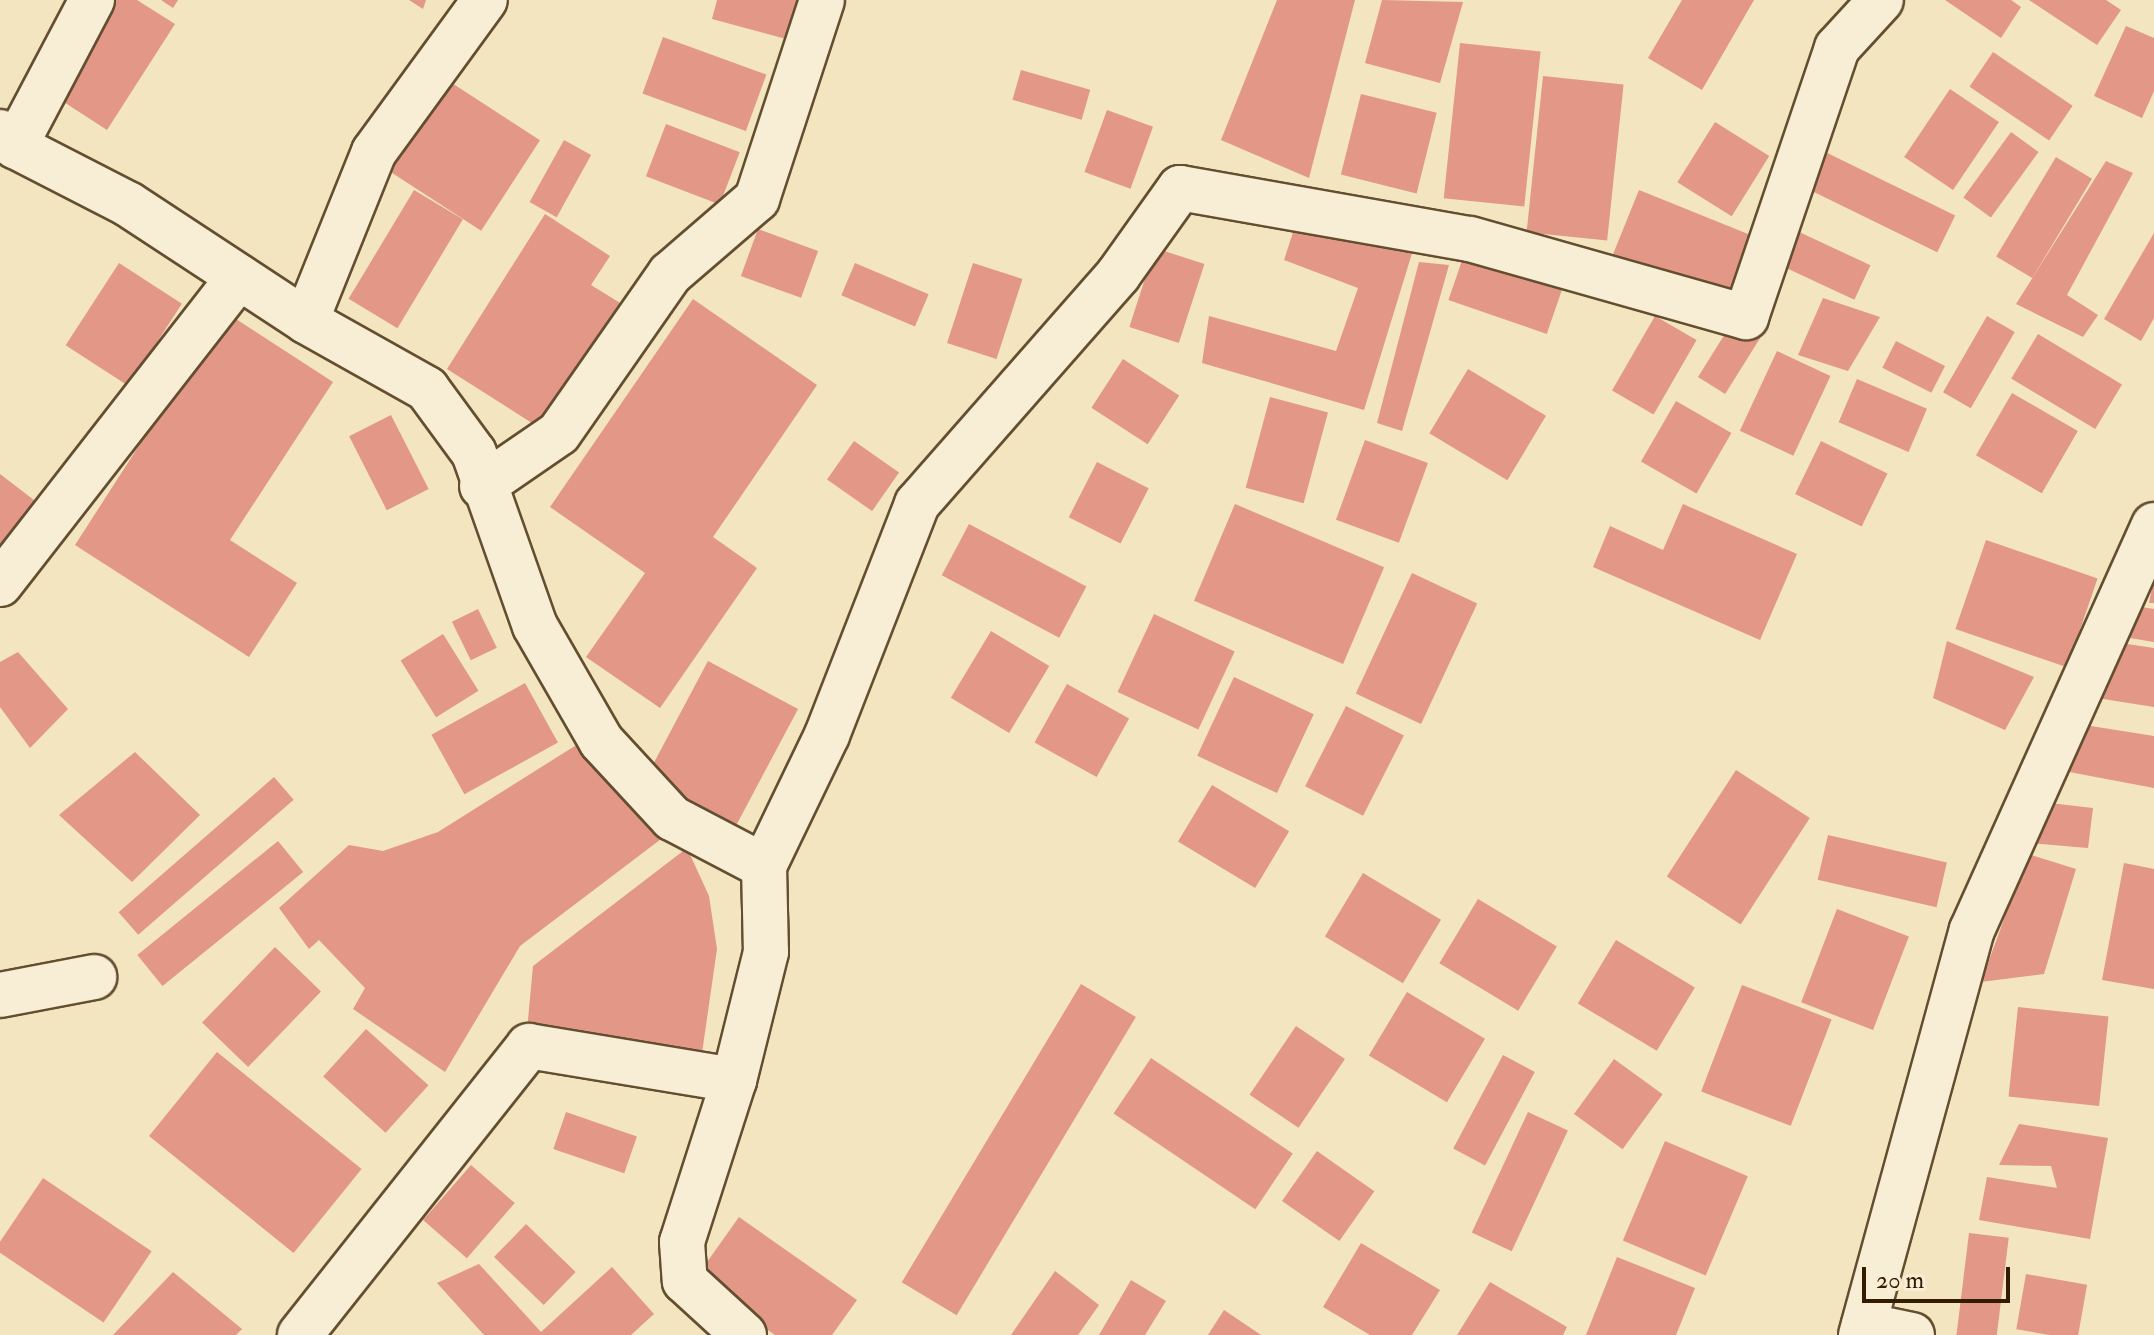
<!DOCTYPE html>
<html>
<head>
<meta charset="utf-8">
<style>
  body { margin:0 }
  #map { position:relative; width:2154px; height:1335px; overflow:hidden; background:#f2e5bf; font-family:"IM FELL Double Pica",serif }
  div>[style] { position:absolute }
  .building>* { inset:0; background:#e39787; transform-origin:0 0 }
  .roads { filter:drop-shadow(2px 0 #644e30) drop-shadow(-2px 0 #644e30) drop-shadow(0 2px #644e30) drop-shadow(0 -2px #644e30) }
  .minor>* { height:44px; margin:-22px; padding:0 22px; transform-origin:22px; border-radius:22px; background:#f7eed5 }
  .tertiary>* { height:44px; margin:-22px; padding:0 22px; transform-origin:22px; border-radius:22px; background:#f7eed5 }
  span { translate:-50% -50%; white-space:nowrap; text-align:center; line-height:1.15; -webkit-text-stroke:6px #f7eed5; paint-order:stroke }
  .scale { position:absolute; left:1862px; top:1267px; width:148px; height:36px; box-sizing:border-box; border:4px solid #341c00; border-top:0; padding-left:10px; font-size:24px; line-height:28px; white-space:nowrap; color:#341c00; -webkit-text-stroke:6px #f7eed5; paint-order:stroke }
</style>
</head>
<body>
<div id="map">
  <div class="building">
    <div style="clip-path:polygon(114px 0,137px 0,175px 24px,107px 130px,53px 95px)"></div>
    <div style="clip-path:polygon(161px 0,178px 0,173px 8px)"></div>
    <div style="clip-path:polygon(409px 0,426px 0,423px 9px)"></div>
    <div style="clip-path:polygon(717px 0,801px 0,790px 40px,712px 19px)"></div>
    <div style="clip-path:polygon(1277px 0,1355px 0,1309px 178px,1221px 140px)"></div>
    <div style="clip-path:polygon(1382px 0,1463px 2px,1440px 83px,1365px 63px)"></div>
    <div style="clip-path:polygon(1682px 0,1754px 0,1702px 90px,1648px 58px)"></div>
    <div style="clip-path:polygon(1945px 0,2011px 0,2021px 7px,2001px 38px)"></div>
    <div style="clip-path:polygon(2029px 0,2106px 0,2121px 10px,2097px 45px)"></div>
    <div style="clip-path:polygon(2126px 26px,2154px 38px,2154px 91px,2142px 118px,2094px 96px)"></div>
    <div style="left:663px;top:37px;width:110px;height:60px;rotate:20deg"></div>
    <div style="left:1460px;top:43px;width:81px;height:156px;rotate:6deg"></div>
    <div style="left:1993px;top:52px;width:96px;height:42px;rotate:34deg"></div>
    <div style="left:1021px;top:70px;width:72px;height:31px;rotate:16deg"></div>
    <div style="left:441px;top:76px;width:118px;height:108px;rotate:33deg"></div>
    <div style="left:1543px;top:76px;width:81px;height:157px;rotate:6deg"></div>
    <div style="left:1950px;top:89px;width:59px;height:82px;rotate:34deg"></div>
    <div style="left:1361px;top:94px;width:78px;height:83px;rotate:14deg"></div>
    <div style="left:1107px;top:110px;width:49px;height:66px;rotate:20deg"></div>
    <div style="left:1715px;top:122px;width:64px;height:71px;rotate:32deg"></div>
    <div style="left:666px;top:124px;width:79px;height:56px;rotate:21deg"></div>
    <div style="left:2011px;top:132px;width:34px;height:81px;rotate:36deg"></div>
    <div style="left:564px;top:140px;width:31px;height:71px;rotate:29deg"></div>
    <div style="left:1815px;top:147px;width:156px;height:41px;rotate:26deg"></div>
    <div style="left:2056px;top:157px;width:42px;height:116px;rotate:31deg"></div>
    <div style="clip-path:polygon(2106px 161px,2133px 173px,2067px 295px,2098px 315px,2083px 337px,2016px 304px)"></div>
    <div style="left:414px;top:190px;width:57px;height:127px;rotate:31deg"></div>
    <div style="left:1639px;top:190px;width:133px;height:73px;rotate:22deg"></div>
    <div style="clip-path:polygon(545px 214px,610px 256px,591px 285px,625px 306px,546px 432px,447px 369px)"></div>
    <div style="clip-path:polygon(1298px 217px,1413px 250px,1364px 410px,1202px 363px,1209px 316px,1336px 351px,1358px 288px,1284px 260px)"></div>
    <div style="left:758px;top:229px;width:64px;height:50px;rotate:20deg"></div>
    <div style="left:1797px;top:231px;width:81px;height:38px;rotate:25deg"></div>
    <div style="clip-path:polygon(2154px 233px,2154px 318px,2141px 341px,2104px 319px)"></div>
    <div style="left:1155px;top:248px;width:52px;height:83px;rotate:18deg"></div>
    <div style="left:1466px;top:249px;width:104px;height:54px;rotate:19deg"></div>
    <div style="clip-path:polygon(1419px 262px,1449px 265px,1402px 431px,1377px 423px)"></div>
    <div style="left:119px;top:263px;width:75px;height:98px;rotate:33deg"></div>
    <div style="left:855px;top:263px;width:80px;height:35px;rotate:23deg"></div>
    <div style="left:973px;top:263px;width:52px;height:84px;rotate:18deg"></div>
    <div style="clip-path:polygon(1823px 298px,1880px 317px,1848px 371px,1798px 355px)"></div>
    <div style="clip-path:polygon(693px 299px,817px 385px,713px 537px,757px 568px,660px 708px,586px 657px,645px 573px,550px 507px)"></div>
    <div style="clip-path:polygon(225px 312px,333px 382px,230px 540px,297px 583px,249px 657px,75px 545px)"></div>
    <div style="left:1655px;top:316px;width:48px;height:86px;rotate:30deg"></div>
    <div style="left:1987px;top:316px;width:32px;height:88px;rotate:30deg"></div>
    <div style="left:1733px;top:321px;width:32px;height:66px;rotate:32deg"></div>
    <div style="left:2038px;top:334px;width:98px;height:52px;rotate:31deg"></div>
    <div style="left:1896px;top:341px;width:55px;height:30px;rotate:27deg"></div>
    <div style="left:1777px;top:351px;width:59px;height:88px;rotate:25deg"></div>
    <div style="left:1123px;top:359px;width:67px;height:58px;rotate:33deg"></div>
    <div style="left:1468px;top:369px;width:91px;height:75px;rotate:31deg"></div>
    <div style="left:1857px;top:379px;width:76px;height:47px;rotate:23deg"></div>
    <div style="left:2012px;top:393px;width:76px;height:72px;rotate:30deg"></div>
    <div style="left:1270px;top:397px;width:60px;height:94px;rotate:15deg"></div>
    <div style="left:1676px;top:401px;width:64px;height:70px;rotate:30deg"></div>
    <div style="left:391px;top:415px;width:83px;height:47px;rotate:63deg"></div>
    <div style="left:1365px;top:440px;width:67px;height:85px;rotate:20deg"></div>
    <div style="left:854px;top:441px;width:55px;height:47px;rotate:35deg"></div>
    <div style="left:1821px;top:441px;width:74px;height:59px;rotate:26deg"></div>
    <div style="left:1097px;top:462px;width:58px;height:62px;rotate:27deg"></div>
    <div style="clip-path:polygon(0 474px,43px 507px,0 566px)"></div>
    <div style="left:1235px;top:504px;width:162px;height:105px;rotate:23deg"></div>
    <div style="clip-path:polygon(1683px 504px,1797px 554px,1760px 640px,1593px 567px,1610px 526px,1663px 550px)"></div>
    <div style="left:969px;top:524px;width:133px;height:58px;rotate:28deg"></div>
    <div style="left:1986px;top:540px;width:118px;height:94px;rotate:19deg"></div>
    <div style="left:1412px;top:573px;width:72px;height:133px;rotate:25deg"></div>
    <div style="clip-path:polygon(2154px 578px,2154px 603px,2149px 603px)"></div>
    <div style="clip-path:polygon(2129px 605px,2154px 609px,2154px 642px,2124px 637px)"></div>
    <div style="left:478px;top:609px;width:43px;height:29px;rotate:64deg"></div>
    <div style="left:1154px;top:614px;width:89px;height:86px;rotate:25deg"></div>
    <div style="left:991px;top:631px;width:68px;height:78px;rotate:31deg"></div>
    <div style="left:443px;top:634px;width:67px;height:50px;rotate:58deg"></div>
    <div style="clip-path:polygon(2094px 639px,2154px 648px,2154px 707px,2084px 696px)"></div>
    <div style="clip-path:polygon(1947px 641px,2034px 677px,2005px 730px,1933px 698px)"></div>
    <div style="clip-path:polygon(18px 652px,68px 709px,30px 748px,0 707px,0 662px)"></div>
    <div style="left:708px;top:661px;width:102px;height:132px;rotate:28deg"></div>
    <div style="left:1234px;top:677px;width:88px;height:87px;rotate:25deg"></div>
    <div style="left:525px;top:683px;width:68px;height:107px;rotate:61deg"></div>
    <div style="left:1067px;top:684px;width:71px;height:67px;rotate:29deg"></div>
    <div style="left:1346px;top:706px;width:65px;height:90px;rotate:27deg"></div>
    <div style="clip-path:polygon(2078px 724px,2154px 736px,2154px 788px,2064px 771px)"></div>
    <div style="clip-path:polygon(578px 744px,665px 836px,520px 946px,445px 1072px,353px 1009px,365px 988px,319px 940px,309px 949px,279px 908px,349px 845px,383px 851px,438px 832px)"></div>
    <div style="clip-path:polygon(135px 752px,200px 815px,132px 882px,59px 815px)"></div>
    <div style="left:1736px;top:770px;width:88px;height:127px;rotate:33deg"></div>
    <div style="left:274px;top:777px;width:30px;height:206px;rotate:49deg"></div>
    <div style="left:1212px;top:785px;width:90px;height:66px;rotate:31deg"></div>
    <div style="clip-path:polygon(2041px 802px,2093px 808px,2088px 848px,2028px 843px)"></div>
    <div style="left:1828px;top:835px;width:122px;height:46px;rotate:13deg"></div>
    <div style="left:278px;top:841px;width:40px;height:181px;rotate:51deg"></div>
    <div style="clip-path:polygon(687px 848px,709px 896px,717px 949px,701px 1060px,527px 1030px,533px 966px)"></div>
    <div style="clip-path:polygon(2028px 854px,2076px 869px,2044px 974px,1981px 982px)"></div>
    <div style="clip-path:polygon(2124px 863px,2154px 869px,2154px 989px,2102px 980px)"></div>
    <div style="left:1363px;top:873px;width:91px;height:74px;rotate:31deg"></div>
    <div style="left:1478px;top:899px;width:92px;height:75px;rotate:31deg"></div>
    <div style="left:1837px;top:909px;width:77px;height:100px;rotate:21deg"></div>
    <div style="left:1616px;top:940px;width:92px;height:74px;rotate:31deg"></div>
    <div style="left:275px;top:947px;width:64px;height:105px;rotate:44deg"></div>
    <div style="left:1081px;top:984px;width:64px;height:348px;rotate:31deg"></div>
    <div style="left:1742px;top:985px;width:96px;height:114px;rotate:21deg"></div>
    <div style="left:1407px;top:992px;width:91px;height:74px;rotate:31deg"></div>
    <div style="left:2018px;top:1007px;width:91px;height:90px;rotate:6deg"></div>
    <div style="left:1296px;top:1026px;width:59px;height:83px;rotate:34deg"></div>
    <div style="left:366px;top:1029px;width:84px;height:64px;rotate:42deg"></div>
    <div style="left:217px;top:1052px;width:186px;height:108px;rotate:39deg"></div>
    <div style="left:1503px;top:1055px;width:36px;height:106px;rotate:28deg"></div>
    <div style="left:1151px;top:1058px;width:171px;height:67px;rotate:34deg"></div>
    <div style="left:1614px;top:1059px;width:60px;height:68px;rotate:36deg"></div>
    <div style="left:566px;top:1112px;width:75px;height:39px;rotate:19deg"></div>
    <div style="left:1528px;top:1112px;width:44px;height:133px;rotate:25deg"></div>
    <div style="clip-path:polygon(2019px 1124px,2108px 1138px,2090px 1239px,1979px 1220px,1987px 1177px,2057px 1188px,2051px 1166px,1999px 1165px)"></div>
    <div style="left:1665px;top:1141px;width:90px;height:108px;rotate:23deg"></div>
    <div style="left:1317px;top:1151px;width:70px;height:61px;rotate:35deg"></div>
    <div style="left:471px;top:1165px;width:58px;height:73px;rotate:41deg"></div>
    <div style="left:43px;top:1178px;width:131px;height:86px;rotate:34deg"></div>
    <div style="clip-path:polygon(739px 1217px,857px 1300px,832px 1335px,775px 1335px,695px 1279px)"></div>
    <div style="left:526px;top:1224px;width:69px;height:46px;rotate:44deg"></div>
    <div style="left:1969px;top:1233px;width:40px;height:104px;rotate:7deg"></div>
    <div style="clip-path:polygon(1361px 1243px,1440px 1290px,1412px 1335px,1370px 1335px,1323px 1307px)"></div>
    <div style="clip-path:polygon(1617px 1257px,1695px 1288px,1676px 1335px,1586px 1335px)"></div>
    <div style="clip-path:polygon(479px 1264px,541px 1332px,612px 1267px,654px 1314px,631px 1335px,484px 1335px,437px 1283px)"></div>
    <div style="clip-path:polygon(1055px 1271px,1099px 1305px,1078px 1335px,1011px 1335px)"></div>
    <div style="clip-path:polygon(173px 1272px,242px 1329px,236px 1335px,113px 1335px)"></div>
    <div style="left:2026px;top:1274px;width:62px;height:56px;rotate:10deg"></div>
    <div style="clip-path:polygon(1131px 1280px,1166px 1301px,1145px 1335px,1099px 1335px)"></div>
    <div style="clip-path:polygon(1490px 1282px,1567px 1327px,1563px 1335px,1457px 1335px)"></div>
    <div style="clip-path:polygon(1224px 1310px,1261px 1335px,1208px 1335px)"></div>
  </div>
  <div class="roads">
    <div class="minor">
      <div style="left:92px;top:0;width:165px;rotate:117.8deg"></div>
      <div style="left:15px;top:146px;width:127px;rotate:27.2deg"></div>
      <div style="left:128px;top:204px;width:213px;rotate:33.3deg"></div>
      <div style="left:306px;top:321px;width:139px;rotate:29.3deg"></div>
      <div style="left:427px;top:389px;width:79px;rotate:53.7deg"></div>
      <div style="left:474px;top:453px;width:183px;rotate:70.6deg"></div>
      <div style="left:535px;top:626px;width:133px;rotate:60.1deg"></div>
      <div style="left:601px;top:741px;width:105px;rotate:47.3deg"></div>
      <div style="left:672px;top:818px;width:104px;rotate:27.6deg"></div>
      <div style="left:764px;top:866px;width:86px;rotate:88.7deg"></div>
      <div style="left:766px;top:952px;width:132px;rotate:104deg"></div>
      <div style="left:734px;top:1080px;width:208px;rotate:-170.6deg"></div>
      <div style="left:529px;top:1046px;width:369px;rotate:128.4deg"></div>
      <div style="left:306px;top:321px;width:182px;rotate:-68.1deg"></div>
      <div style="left:374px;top:152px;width:188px;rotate:-53.9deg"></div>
      <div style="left:482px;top:486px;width:93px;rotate:-34.5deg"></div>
      <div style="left:559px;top:433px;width:194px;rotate:-55.1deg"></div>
      <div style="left:670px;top:274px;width:115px;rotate:-40.8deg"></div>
      <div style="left:757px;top:199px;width:209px;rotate:-71.9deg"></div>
      <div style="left:0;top:584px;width:389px;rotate:-52.1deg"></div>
      <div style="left:764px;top:866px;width:145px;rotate:-64.3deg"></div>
      <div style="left:827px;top:735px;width:248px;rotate:-68.7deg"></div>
      <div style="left:917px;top:504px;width:305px;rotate:-48.7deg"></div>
      <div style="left:1118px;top:275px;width:107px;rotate:-54.5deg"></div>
      <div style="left:1180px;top:188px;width:294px;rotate:10deg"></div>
      <div style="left:1470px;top:239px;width:287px;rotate:15.8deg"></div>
      <div style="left:1746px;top:317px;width:284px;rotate:-71.3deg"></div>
      <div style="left:1837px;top:48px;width:65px;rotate:-47.5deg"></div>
      <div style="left:0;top:995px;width:96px;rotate:-10.8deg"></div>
      <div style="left:734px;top:1080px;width:170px;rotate:107.8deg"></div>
      <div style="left:682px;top:1242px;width:39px;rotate:86deg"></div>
      <div style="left:685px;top:1281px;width:80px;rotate:42.5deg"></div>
      <div style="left:1864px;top:1325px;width:49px;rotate:11.8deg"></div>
      <div style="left:1861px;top:1335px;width:420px;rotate:-74.7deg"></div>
      <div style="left:1972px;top:930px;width:444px;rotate:-65.8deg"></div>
    </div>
    <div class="tertiary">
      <div style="left:0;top:132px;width:21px;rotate:43deg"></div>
    </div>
  </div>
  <div class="scale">20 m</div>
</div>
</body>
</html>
